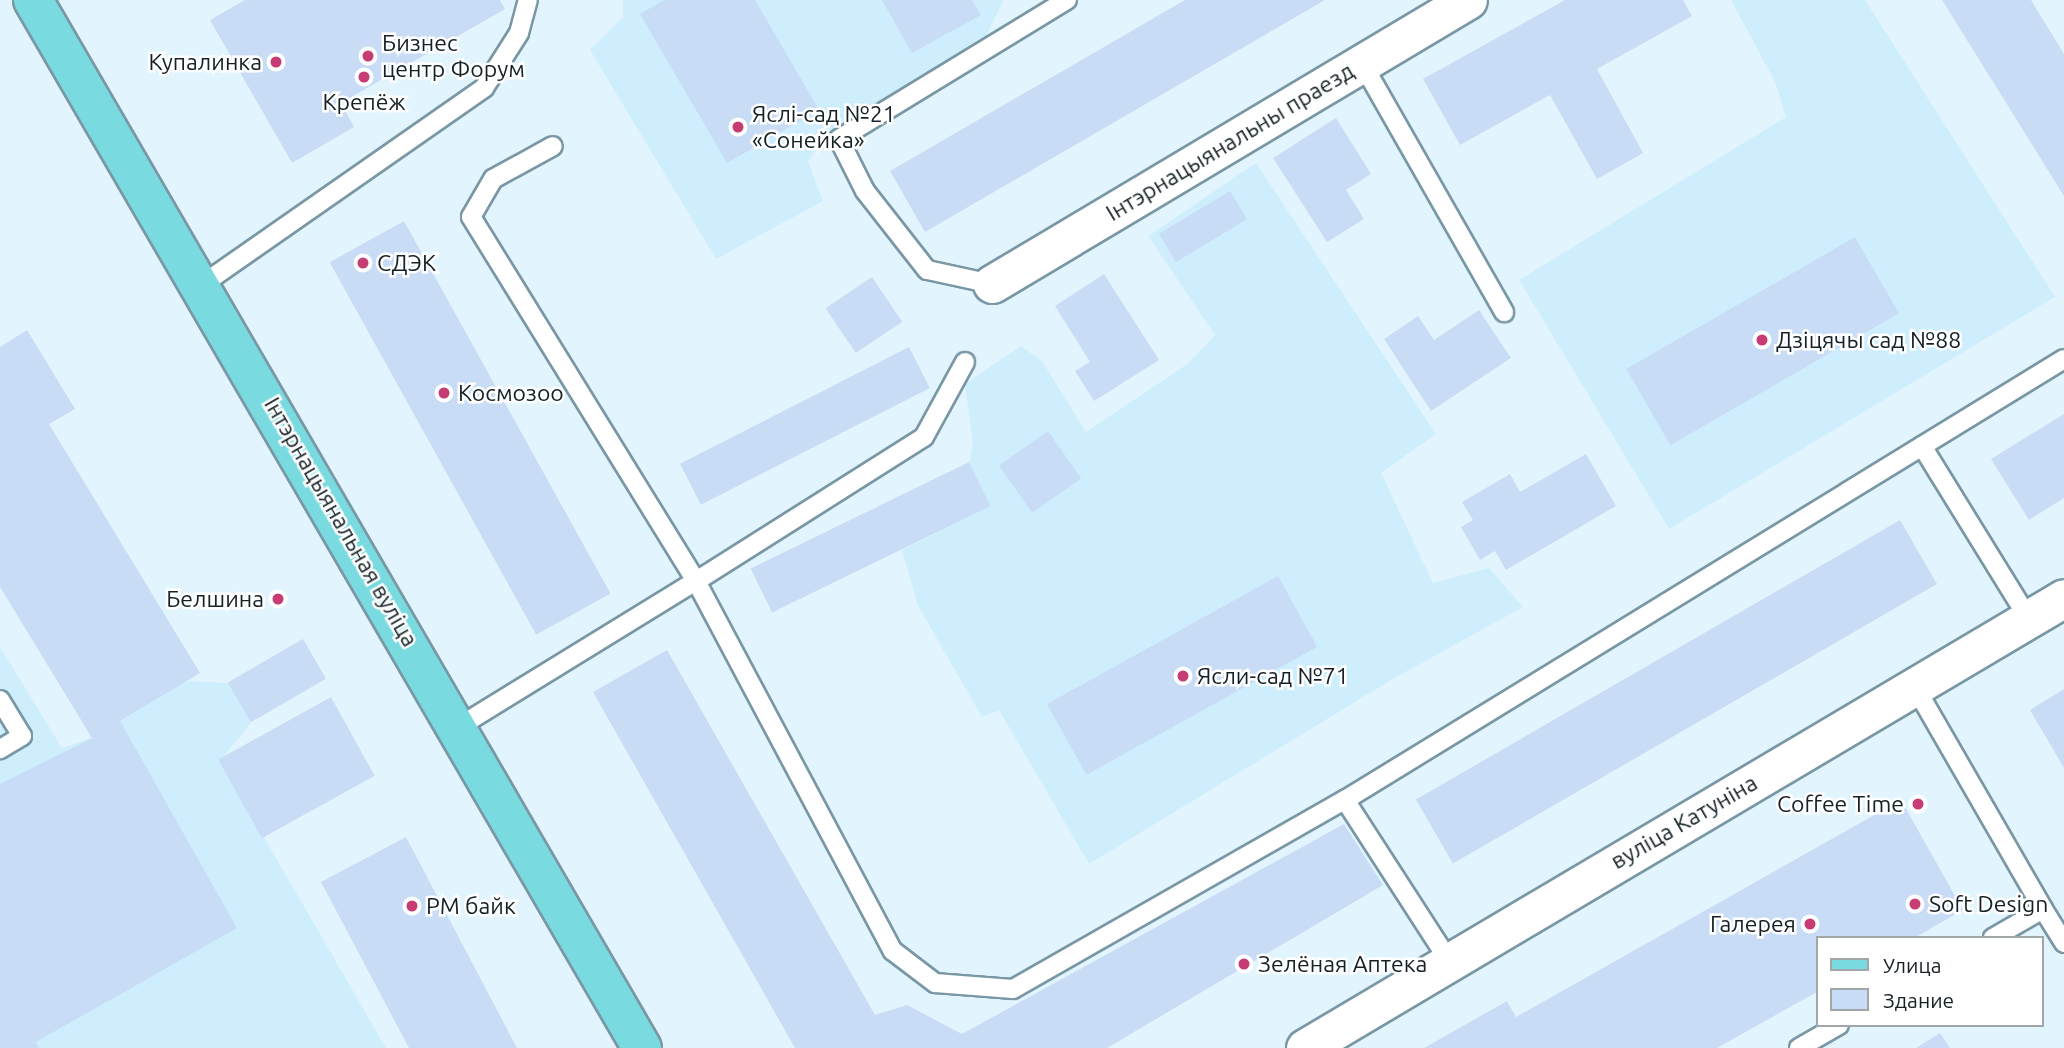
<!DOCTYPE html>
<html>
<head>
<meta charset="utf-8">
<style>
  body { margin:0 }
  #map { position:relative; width:2064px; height:1048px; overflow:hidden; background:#e2f5fe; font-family:Ubuntu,sans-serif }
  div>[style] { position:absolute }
  .built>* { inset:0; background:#ceeefd }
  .building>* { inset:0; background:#c9dcf5; transform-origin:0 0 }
  .roads { filter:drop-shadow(2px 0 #7997a5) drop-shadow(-2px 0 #7997a5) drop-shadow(0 2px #7997a5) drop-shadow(0 -2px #7997a5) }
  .lane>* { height:18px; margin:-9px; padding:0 9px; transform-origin:9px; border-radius:9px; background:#fff }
  .street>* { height:37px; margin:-18.5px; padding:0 18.5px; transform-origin:18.5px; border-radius:18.5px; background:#fff }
  .primary>* { height:38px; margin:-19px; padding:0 19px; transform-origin:19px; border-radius:19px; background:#79dae0 }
  .dots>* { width:19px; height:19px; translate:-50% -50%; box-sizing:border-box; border:4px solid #fff; border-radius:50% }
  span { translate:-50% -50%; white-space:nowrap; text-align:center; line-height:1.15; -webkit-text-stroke:5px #fff; paint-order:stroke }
  .poi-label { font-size:23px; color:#152127 }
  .left { translate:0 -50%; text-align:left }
  .right { translate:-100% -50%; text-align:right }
  .street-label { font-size:23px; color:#152127 }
  .legend { position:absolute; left:1816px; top:936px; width:228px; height:91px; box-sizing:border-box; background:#fff; border:2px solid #a1a6a9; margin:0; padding:9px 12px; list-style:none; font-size:21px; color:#152127 }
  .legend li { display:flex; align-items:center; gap:14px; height:35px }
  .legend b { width:35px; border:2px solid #a1a6a9 }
</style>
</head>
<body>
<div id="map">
  <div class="built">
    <div style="clip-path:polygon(623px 0,1004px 0,986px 36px,824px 135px,808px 162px,823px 201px,716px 259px,590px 50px,623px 17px)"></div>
    <div style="clip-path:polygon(1731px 0,1865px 0,2055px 297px,1669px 529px,1519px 280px,1786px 117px,1775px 82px)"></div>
    <div style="clip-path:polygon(1256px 163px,1436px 434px,1381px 473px,1433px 583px,1489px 568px,1523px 607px,1391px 680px,1089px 864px,999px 710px,982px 717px,918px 606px,902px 550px,990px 506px,969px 462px,973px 443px,965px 384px,1021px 346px,1042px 361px,1086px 432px,1189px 363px,1215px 335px,1148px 236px)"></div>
    <div style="clip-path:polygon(0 647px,62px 748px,92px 738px,186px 681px,228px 683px,251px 723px,220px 761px,386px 1048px,0 1048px)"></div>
  </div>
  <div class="building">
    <div style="clip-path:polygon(245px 0,500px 0,505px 9px,341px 103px,354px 127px,292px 163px,210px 20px)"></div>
    <div style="clip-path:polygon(664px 0,755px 0,819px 110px,727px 163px,640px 14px)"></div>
    <div style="clip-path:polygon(882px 0,972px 0,981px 15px,912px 53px)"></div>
    <div style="clip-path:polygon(1185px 0,1325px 0,925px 232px,890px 171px)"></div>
    <div style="clip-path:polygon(1565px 0,1683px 0,1692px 16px,1597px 69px,1643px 153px,1597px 179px,1550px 95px,1460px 145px,1423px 79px)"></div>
    <div style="clip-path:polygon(1942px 0,2031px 0,2064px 54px,2064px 196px)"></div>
    <div style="clip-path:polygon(1336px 118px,1371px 174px,1346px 190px,1364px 219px,1327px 242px,1273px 158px)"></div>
    <div style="left:1230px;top:191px;width:33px;height:83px;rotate:59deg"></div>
    <div style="left:404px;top:221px;width:426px;height:85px;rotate:61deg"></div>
    <div style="left:1855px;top:237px;width:88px;height:264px;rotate:60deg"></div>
    <div style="clip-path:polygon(1104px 274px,1159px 360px,1094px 401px,1075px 371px,1090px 362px,1055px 306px)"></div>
    <div style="left:872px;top:277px;width:54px;height:56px;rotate:56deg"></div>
    <div style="clip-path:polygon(1479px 310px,1511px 358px,1431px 411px,1384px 339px,1418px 316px,1434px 340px)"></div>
    <div style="clip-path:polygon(27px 330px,75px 409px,49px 424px,200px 673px,120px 721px,237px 928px,36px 1042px,39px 1048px,0 1048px,0 784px,92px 738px,0 587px,0 347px)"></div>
    <div style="left:909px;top:347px;width:46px;height:257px;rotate:63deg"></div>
    <div style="clip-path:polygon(2064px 414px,2064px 498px,2029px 520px,1991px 459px)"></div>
    <div style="left:1048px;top:431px;width:58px;height:60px;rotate:55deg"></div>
    <div style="clip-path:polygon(1586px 454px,1616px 506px,1506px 570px,1495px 551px,1480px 560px,1461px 527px,1473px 520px,1462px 502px,1510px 474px,1520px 492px)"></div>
    <div style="left:969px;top:462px;width:49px;height:243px;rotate:64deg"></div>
    <div style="left:1900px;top:520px;width:74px;height:559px;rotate:60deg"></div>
    <div style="left:1278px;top:576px;width:81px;height:264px;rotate:61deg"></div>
    <div style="left:303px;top:639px;width:46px;height:87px;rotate:60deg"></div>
    <div style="clip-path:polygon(667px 650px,875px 1015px,907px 1005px,962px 1034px,1344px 824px,1383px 885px,1107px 1048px,795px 1048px,593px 692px)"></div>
    <div style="clip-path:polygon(2064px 689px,2064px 768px,2030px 710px)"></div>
    <div style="left:331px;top:697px;width:90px;height:129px;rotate:61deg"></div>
    <div style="clip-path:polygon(1901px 800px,1963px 910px,1914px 938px,1817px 938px,1817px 992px,1717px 1048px,1424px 1048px,1507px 1001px,1516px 1017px)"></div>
    <div style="clip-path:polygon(406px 837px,517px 1048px,409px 1048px,321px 882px)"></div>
    <div style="clip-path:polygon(1940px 1033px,1950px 1048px,1916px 1048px)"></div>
  </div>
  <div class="roads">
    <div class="lane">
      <div style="left:1362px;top:63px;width:287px;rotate:60.3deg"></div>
      <div style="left:203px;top:284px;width:343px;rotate:-34.9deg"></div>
      <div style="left:484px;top:88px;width:65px;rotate:-57.5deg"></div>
      <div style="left:519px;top:33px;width:34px;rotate:-75deg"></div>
      <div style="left:992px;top:284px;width:66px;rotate:-167.8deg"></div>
      <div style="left:927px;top:270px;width:100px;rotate:-128.1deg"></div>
      <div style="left:865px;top:191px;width:58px;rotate:-116.6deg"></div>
      <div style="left:839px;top:139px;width:267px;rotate:-31.4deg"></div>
      <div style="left:965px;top:362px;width:85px;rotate:118.7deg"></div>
      <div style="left:924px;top:437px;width:270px;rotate:147.7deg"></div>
      <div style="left:696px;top:581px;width:419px;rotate:62deg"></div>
      <div style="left:893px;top:951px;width:53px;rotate:37.3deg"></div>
      <div style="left:935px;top:983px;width:78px;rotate:4.4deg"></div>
      <div style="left:1013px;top:989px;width:382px;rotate:-29.7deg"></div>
      <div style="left:1345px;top:800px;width:843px;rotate:-31.52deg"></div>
      <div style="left:1922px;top:446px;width:203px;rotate:58.3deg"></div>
      <div style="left:1915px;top:687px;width:256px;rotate:60deg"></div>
      <div style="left:2043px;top:909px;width:58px;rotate:149.9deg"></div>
      <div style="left:0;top:700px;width:42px;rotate:58.6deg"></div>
      <div style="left:22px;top:736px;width:26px;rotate:149deg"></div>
      <div style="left:460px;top:726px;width:277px;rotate:-31.6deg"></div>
      <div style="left:696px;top:581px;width:428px;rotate:-121.7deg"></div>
      <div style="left:471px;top:217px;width:44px;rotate:-59.9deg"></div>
      <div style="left:493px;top:179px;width:68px;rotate:-28.8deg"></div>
      <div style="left:1345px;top:800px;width:192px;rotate:57.1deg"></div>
      <div style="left:2043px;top:909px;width:40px;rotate:58deg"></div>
      <div style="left:1799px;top:1048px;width:46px;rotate:-29.9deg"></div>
    </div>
    <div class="street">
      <div style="left:992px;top:284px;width:554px;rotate:-30.82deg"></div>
      <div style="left:1305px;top:1048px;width:882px;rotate:-30.66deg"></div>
    </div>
    <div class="primary">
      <div style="left:33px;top:0;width:1212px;rotate:59.84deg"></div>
    </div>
  </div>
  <div class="dots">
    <div style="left:368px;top:56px;background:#c63c73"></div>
    <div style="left:276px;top:62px;background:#c63c73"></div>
    <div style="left:364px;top:77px;background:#c63c73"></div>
    <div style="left:738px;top:127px;background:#c63c73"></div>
    <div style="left:363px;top:263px;background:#c63c73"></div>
    <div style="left:1762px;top:340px;background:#c63c73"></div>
    <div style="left:444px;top:393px;background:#c63c73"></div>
    <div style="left:278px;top:599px;background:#c63c73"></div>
    <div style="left:1183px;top:676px;background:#c63c73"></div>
    <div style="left:1918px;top:804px;background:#c63c73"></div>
    <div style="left:1915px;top:904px;background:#c63c73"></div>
    <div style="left:412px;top:906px;background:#c63c73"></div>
    <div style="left:1810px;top:924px;background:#c63c73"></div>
    <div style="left:1244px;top:964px;background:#c63c73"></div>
  </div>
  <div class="poi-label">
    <span class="left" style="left:382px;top:56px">Бизнес<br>центр Форум</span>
    <span class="right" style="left:262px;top:62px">Купалинка</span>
    <span style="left:364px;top:102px">Крепёж</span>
    <span class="left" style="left:752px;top:127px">Яслі-сад №21<br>«Сонейка»</span>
    <span class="left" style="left:377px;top:263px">СДЭК</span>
    <span class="left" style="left:1776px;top:340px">Дзіцячы сад №88</span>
    <span class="left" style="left:458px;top:393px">Космозоо</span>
    <span class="right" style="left:264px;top:599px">Белшина</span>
    <span class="left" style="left:1197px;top:676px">Ясли-сад №71</span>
    <span class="right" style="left:1904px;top:804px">Coffee Time</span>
    <span class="left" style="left:1929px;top:904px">Soft Design</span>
    <span class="left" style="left:426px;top:906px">РМ байк</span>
    <span class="right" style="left:1796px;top:924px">Галерея</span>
    <span class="left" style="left:1258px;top:964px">Зелёная Аптека</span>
  </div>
  <div class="street-label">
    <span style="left:1230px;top:142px;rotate:-31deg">Інтэрнацыянальны праезд</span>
    <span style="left:341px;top:522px;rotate:60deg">Інтэрнацыянальная вуліца</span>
    <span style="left:1684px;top:822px;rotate:-30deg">вуліца Катуніна</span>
  </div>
  <ul class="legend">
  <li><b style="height:9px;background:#79dae0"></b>Улица</li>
  <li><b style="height:19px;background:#c9dcf5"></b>Здание</li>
  </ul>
</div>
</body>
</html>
